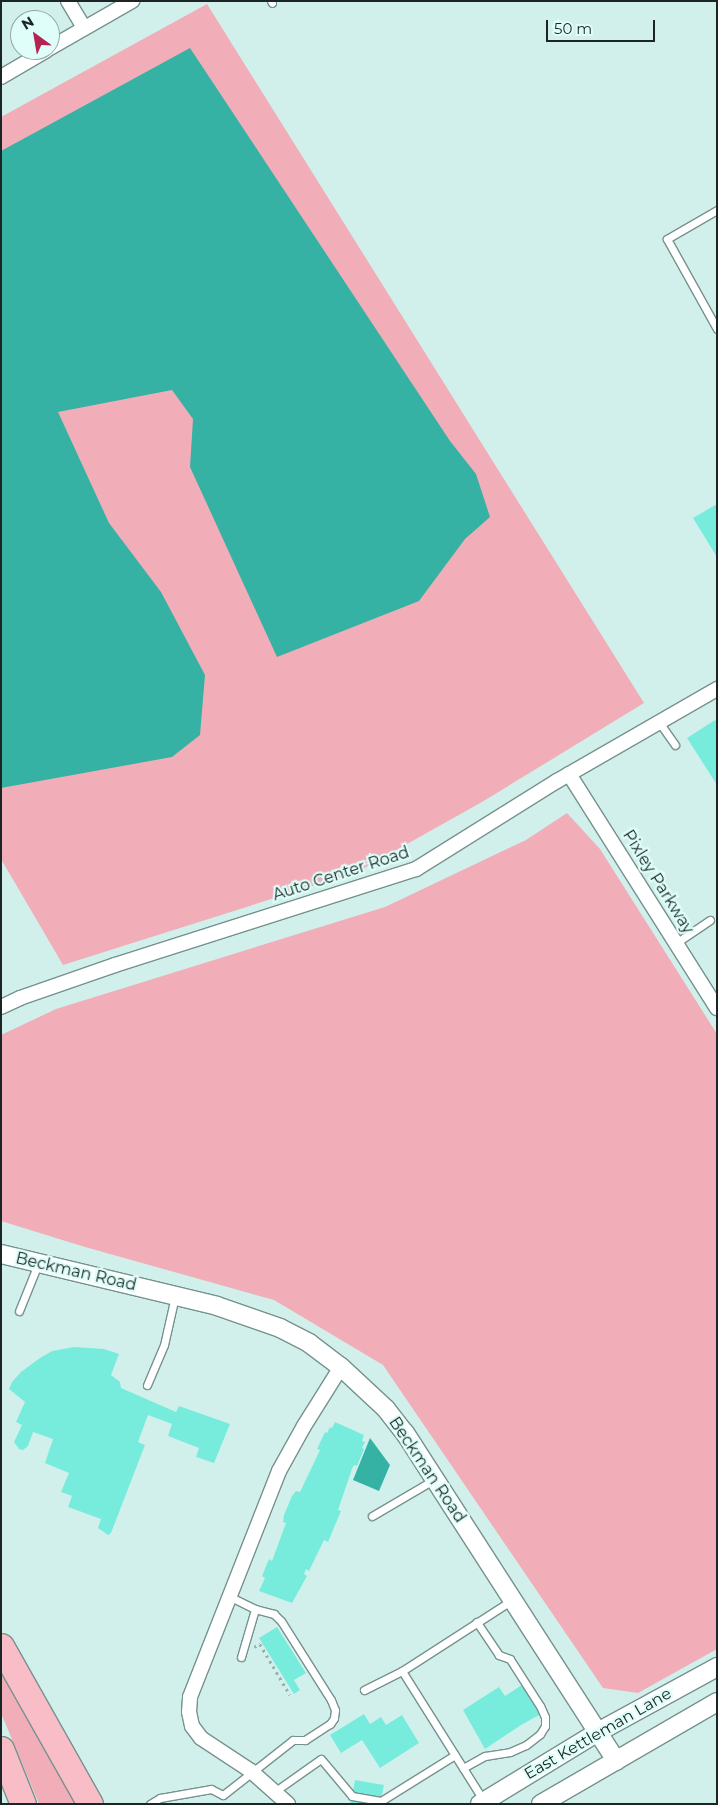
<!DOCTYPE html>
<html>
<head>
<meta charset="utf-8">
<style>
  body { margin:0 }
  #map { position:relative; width:718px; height:1805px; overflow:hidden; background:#d2f0eb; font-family:Montserrat,sans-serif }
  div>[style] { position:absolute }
  .green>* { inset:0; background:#f1aeb9 }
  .water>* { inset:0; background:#36b2a5 }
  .building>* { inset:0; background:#77ecdd }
  .path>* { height:2.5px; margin-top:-1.25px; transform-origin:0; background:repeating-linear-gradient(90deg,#99b1ad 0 2.5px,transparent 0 6.5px) }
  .roads { filter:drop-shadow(1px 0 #76928e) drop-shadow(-1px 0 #76928e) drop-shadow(0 1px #76928e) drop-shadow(0 -1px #76928e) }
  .service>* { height:7px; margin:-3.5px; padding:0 3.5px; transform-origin:3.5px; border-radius:3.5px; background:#fff }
  .minor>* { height:14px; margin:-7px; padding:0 7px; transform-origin:7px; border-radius:7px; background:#fff }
  .tertiary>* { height:18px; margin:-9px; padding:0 9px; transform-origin:9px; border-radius:9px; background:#fff }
  .motorway>* { height:25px; margin:-12.5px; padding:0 12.5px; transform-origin:12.5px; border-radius:12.5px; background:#f9bdc7 }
  span { translate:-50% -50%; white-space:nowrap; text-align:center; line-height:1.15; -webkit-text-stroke:4.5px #dffef9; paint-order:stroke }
  .street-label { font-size:16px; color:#1b2624 }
  .frame { position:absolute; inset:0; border:2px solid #1b2624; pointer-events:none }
  .north { position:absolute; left:10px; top:10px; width:50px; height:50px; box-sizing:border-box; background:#dffef9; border:1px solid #91a8a4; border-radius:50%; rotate:328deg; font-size:14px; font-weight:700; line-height:20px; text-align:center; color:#1b2624 }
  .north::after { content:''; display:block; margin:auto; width:18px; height:22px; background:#b42452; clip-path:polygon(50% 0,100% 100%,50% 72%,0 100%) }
  .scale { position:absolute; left:546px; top:20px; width:109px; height:22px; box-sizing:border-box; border:2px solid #1b2624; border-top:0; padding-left:6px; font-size:15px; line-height:18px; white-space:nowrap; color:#1b2624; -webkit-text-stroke:4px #dffef9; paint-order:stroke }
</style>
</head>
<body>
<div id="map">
  <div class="green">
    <div style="clip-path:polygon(207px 4px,644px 703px,482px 802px,357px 872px,63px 965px,1px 859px,1px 117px)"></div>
    <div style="clip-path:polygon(567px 813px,600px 849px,717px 1034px,717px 1649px,638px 1693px,603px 1688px,383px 1365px,274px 1300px,85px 1247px,1px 1221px,1px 1035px,56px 1009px,385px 907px,526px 840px)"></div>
    <div style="clip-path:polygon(1px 1668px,76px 1804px,39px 1804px,1px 1713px)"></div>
  </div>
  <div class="water">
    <div style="clip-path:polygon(190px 48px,450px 441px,476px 474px,490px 517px,465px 539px,419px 601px,277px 657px,190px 467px,193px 419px,172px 390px,58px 412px,109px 523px,161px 592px,205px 675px,200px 735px,172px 757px,1px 788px,1px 151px)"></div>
    <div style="clip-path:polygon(370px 1438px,390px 1465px,379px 1491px,353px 1480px)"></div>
  </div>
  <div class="building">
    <div style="clip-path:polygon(717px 504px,717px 557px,693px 518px)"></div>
    <div style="clip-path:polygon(715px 720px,717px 722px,717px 785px,687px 738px)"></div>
    <div style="clip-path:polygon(74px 1347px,104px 1349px,119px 1354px,111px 1375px,120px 1382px,121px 1388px,176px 1412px,179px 1406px,230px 1424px,214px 1463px,196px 1457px,199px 1448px,168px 1436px,172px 1424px,148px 1415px,138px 1442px,145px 1445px,111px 1533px,108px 1535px,98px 1528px,101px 1519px,68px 1507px,72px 1496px,61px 1492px,69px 1473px,45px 1463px,53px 1439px,33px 1432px,28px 1446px,23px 1450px,19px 1449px,14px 1442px,22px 1425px,16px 1422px,25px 1402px,9px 1389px,12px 1382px,21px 1372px,40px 1358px,52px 1351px)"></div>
    <div style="clip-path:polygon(335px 1422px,364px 1435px,362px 1441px,365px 1442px,362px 1448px,364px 1449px,357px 1466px,354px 1465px,352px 1469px,338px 1510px,341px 1511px,328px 1542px,324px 1540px,309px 1571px,306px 1569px,304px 1574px,307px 1576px,292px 1603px,259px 1591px,265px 1578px,262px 1576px,269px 1559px,272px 1561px,286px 1523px,283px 1522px,284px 1515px,292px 1496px,296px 1491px,300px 1492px,320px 1450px,317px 1449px,325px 1432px,327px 1433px,330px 1427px,332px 1428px)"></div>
    <div style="clip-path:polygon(277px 1627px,306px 1673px,294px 1680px,300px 1690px,294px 1694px,259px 1638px)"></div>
    <div style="clip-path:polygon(522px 1685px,541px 1714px,521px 1725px,485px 1749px,463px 1710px,499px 1687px,505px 1696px)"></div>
    <div style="clip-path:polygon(364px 1714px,370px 1724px,381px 1717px,386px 1725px,402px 1715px,419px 1743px,380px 1768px,362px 1740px,341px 1753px,330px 1735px)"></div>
    <div style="clip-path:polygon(355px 1780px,384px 1785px,380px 1804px,350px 1804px)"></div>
  </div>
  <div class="path">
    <div style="left:254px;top:1647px;width:7px;rotate:-27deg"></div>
    <div style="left:260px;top:1644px;width:59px;rotate:59.5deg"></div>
  </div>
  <div class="roads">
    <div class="service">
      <div style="left:271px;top:1px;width:2px;rotate:63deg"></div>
      <div style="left:717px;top:210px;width:58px;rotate:149.9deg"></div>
      <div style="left:667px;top:239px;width:103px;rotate:60.9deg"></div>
      <div style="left:659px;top:722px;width:28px;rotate:55deg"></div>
      <div style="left:676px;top:943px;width:41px;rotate:-34.1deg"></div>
      <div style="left:19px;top:1311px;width:51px;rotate:-68deg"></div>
      <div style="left:147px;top:1385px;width:43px;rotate:-67deg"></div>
      <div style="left:164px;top:1345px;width:50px;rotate:-77.3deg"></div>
      <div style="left:372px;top:1516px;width:73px;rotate:-30.4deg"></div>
      <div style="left:241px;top:1657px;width:50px;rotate:-73.7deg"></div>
      <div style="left:402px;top:1671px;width:154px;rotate:57.8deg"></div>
      <div style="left:364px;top:1690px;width:42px;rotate:-26.6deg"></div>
      <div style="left:402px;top:1671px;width:131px;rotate:-32.8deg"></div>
      <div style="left:463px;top:1768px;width:25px;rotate:-29deg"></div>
      <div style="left:485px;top:1756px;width:25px;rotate:-9deg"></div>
      <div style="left:510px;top:1752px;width:17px;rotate:-24deg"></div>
      <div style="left:526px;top:1745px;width:18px;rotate:-38deg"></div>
      <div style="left:540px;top:1734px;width:9px;rotate:-58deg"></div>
      <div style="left:545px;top:1726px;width:9px;rotate:-90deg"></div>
      <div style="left:545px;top:1717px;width:12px;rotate:-114deg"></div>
      <div style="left:540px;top:1706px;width:56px;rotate:-122.6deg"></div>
      <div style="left:510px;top:1659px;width:12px;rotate:-160deg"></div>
      <div style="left:499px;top:1655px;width:40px;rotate:-124deg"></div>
      <div style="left:274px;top:1792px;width:57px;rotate:-35.1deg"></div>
      <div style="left:321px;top:1759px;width:48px;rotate:50deg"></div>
      <div style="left:352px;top:1796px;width:29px;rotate:10deg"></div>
      <div style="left:381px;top:1801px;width:87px;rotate:-31.9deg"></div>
      <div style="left:150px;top:1804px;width:12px;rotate:-31deg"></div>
      <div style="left:160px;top:1798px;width:52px;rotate:-10deg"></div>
      <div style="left:211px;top:1789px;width:13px;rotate:27deg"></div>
      <div style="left:223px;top:1795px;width:89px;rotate:-38.2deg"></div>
      <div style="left:293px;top:1740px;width:12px"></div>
      <div style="left:305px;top:1740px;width:30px;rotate:-33deg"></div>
      <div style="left:330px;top:1724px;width:7px;rotate:-56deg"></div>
      <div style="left:334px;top:1718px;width:8px;rotate:-83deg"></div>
      <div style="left:335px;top:1710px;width:11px;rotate:-112deg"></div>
      <div style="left:331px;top:1700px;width:93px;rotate:-122.3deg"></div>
      <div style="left:281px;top:1621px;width:10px;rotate:-135deg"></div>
      <div style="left:274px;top:1614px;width:20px;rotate:-165deg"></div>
      <div style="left:255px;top:1609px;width:28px;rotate:-154deg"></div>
    </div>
    <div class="minor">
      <div style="left:68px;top:1px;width:31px;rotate:59deg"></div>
      <div style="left:50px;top:48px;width:95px;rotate:-29.8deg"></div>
      <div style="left:1px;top:77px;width:53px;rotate:-30.4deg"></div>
      <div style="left:569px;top:774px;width:277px;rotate:57.7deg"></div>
      <div style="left:1px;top:1007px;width:21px;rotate:-25deg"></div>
      <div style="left:20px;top:998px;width:101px;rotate:-19.2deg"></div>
      <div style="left:115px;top:965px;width:316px;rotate:-17.7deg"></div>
      <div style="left:416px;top:869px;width:166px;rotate:-32deg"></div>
      <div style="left:557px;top:781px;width:185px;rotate:-29.9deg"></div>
      <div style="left:288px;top:1804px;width:50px;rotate:-138.3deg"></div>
      <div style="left:251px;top:1771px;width:60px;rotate:-146.6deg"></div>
      <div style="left:201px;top:1738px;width:15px;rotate:-127deg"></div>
      <div style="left:192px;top:1726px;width:14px;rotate:-102deg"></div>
      <div style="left:189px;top:1712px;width:15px;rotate:-86deg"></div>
      <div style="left:190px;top:1697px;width:243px;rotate:-68.5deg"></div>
      <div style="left:279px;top:1471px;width:51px;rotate:-60.9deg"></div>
      <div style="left:304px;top:1426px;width:70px;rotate:-57.9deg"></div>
    </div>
    <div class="tertiary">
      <div style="left:1px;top:1254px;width:222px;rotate:13.5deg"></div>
      <div style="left:217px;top:1306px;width:67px;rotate:19.2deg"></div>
      <div style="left:280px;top:1328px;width:33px;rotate:27deg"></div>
      <div style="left:309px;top:1343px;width:40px;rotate:37deg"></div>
      <div style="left:341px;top:1367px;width:62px;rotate:43deg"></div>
      <div style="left:386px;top:1409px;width:31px;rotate:52deg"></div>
      <div style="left:405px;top:1433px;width:390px;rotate:57.2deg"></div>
      <div style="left:480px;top:1804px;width:138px;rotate:-31.4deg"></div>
      <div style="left:598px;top:1732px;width:136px;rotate:-28.6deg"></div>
      <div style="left:541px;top:1804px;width:203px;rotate:-30.1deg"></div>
    </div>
    <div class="motorway">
      <div style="left:1px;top:1646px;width:181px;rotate:60.6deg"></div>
      <div style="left:1px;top:1749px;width:59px;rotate:68.2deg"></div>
    </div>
  </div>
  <div class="street-label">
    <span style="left:341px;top:874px;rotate:-18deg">Auto Center Road</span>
    <span style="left:658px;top:882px;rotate:58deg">Pixley Parkway</span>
    <span style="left:76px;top:1272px;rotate:13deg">Beckman Road</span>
    <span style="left:427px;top:1470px;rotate:56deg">Beckman Road</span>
    <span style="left:598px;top:1734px;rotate:-30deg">East Kettleman Lane</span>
  </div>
  <div class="frame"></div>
  <div class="north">N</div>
  <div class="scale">50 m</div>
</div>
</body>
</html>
